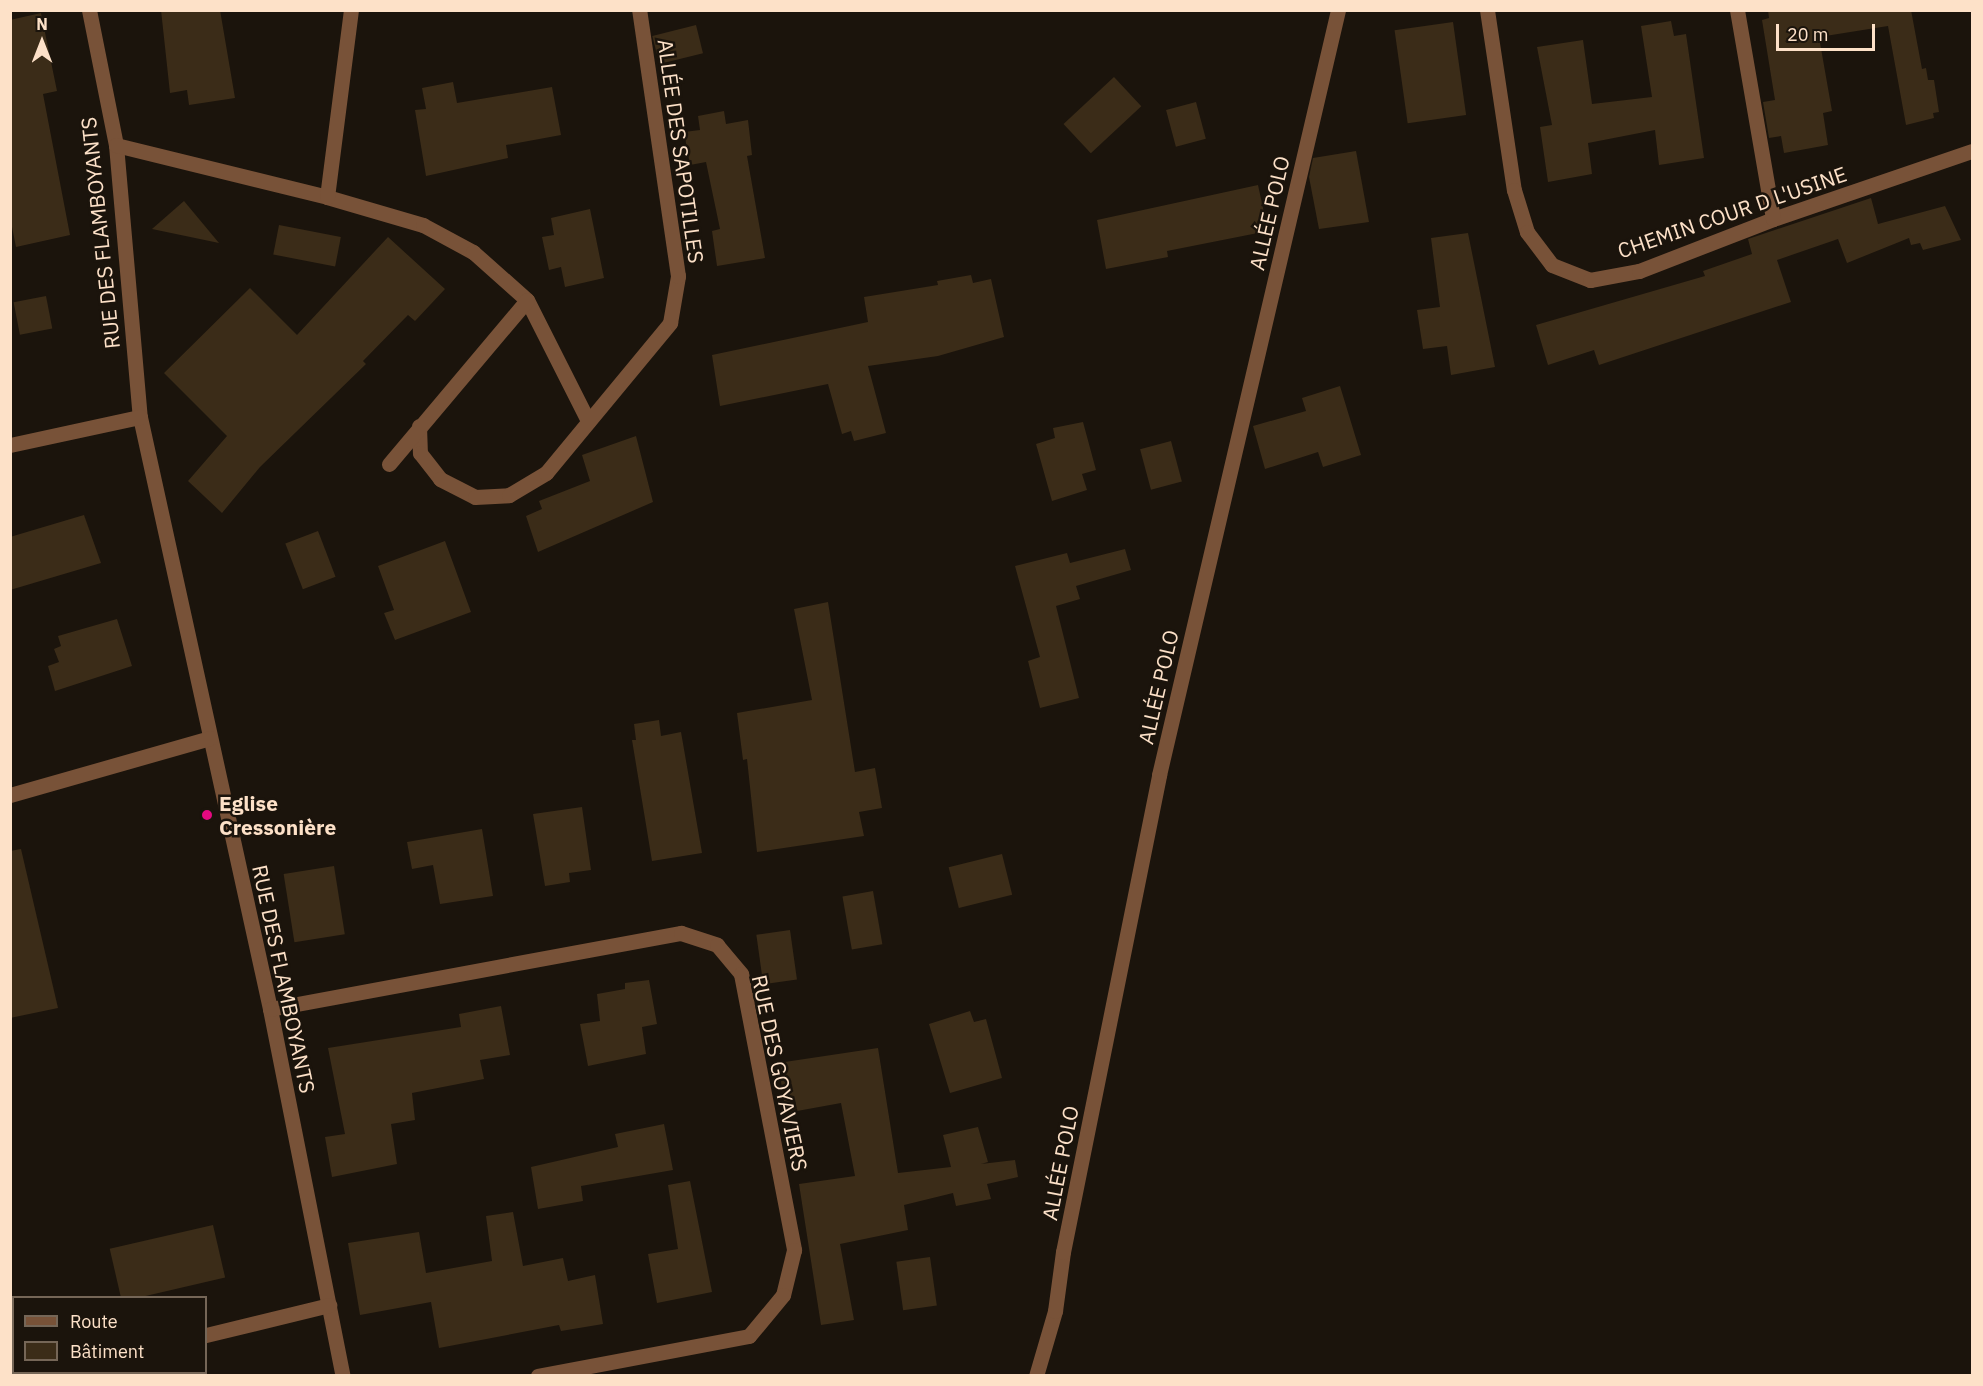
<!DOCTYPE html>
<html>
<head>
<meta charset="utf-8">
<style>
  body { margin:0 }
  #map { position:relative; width:1983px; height:1386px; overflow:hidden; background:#1b140c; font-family:"IBM Plex Sans",sans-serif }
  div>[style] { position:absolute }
  .building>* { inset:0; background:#3b2c18; transform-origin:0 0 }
  .minor>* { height:15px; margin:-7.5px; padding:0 7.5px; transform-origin:7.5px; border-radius:7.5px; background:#785238 }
  .dots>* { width:16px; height:16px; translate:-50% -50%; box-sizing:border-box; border:3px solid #1b140c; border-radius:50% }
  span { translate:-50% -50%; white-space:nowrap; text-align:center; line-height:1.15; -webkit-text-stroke:5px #1b140c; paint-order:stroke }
  .street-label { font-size:21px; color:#fde1c8 }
  .poi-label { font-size:21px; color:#fde1c8; font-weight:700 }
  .left { translate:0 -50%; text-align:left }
  .frame { position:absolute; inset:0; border:12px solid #fde1c8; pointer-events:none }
  .legend { position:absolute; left:12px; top:1296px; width:195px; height:78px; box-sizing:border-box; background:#1b140c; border:2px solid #756657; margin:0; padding:8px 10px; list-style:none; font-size:18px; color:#fde1c8 }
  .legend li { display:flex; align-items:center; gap:12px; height:30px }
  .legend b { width:30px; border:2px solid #756657 }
  .north { position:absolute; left:12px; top:12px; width:60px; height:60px; -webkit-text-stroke:4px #1b140c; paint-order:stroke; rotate:0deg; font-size:16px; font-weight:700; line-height:24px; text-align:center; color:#fde1c8 }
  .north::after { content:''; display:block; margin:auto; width:21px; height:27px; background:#fde1c8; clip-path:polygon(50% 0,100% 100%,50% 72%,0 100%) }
  .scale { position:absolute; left:1776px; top:24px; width:99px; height:27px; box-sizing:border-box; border:3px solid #fde1c8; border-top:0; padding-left:8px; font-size:18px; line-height:21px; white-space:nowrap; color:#fde1c8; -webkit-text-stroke:4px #1b140c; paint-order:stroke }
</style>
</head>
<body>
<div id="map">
  <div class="building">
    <div style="clip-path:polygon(161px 10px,220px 10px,235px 98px,189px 105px,187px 90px,170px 93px)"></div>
    <div style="clip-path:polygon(1768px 10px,1911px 10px,1922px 69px,1926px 68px,1928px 80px,1934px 80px,1939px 112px,1933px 113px,1934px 118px,1906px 125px,1888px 26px,1819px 37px,1832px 111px,1823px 113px,1828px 145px,1784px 153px,1781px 136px,1769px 138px,1763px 102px,1775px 100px,1762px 20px,1769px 18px)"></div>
    <div style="clip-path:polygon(41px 13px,57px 91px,43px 94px,70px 235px,16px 247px,10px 217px,10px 20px)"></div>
    <div style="clip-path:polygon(1671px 21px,1674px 36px,1686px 34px,1704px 158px,1659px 165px,1655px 130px,1588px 143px,1592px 174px,1548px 182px,1540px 127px,1552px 125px,1537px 47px,1583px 40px,1592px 104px,1652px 97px,1641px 26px)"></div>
    <div style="left:1453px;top:22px;width:94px;height:59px;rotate:82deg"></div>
    <div style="left:696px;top:25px;width:29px;height:45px;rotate:76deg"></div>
    <div style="left:1114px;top:77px;width:40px;height:69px;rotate:47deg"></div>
    <div style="clip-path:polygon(453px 82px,457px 103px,552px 87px,561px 135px,506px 145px,508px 158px,426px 176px,415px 110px,426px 109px,422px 88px)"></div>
    <div style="left:1196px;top:102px;width:38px;height:31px;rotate:75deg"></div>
    <div style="clip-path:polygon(724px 111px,726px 124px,748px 120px,752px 155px,747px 156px,765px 258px,717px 266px,712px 231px,720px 229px,706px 162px,690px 165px,684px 132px,700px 130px,698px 116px)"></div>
    <div style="clip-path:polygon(1356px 151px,1369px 222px,1319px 229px,1309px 177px,1313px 158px)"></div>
    <div style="clip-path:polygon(1258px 185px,1268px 231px,1167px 251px,1168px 257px,1106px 269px,1097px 220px)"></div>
    <div style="clip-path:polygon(1871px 198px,1878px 224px,1945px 206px,1961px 240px,1923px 250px,1920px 243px,1911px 245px,1909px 238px,1847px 263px,1838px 239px,1777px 260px,1791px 302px,1599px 365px,1594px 350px,1548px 365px,1536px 325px,1705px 276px,1703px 271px,1752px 254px,1748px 239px)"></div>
    <div style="clip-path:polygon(184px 201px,219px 243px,152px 229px)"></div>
    <div style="clip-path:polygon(590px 209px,604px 278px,565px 287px,561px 267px,549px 270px,542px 237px,554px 235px,551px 218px)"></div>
    <div style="left:279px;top:225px;width:63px;height:30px;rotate:11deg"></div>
    <div style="clip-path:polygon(1468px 233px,1495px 367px,1451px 375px,1447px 346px,1423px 349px,1417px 310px,1440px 307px,1431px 238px)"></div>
    <div style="clip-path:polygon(388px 237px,445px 289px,415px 321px,408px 315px,363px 361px,366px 364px,260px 467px,222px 513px,188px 481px,227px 436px,164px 373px,250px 288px,297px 335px)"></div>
    <div style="clip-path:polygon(971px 275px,973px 283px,991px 279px,1004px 337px,938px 356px,868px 366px,886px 433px,854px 441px,851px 431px,842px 434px,828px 384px,720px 406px,712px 355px,868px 322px,864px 297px,938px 285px,937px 281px)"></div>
    <div style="left:46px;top:296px;width:33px;height:33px;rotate:79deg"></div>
    <div style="clip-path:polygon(1340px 386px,1361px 455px,1323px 467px,1318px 452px,1265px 469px,1253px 426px,1306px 411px,1302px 398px)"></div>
    <div style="clip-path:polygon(1083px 422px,1096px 470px,1082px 474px,1087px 490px,1052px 501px,1036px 444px,1055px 438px,1053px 428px)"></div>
    <div style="clip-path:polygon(636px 436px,653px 502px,538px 552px,526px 516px,542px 509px,539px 501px,590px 481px,582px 455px)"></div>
    <div style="left:1171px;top:441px;width:42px;height:32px;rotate:75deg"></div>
    <div style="clip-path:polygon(84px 515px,101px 563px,10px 590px,10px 537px)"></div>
    <div style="left:318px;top:531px;width:49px;height:35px;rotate:69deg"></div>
    <div style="clip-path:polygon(445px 541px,471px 612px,395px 640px,384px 613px,394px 610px,378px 566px)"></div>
    <div style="clip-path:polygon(1125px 549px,1131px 570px,1076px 586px,1080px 599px,1056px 606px,1079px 698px,1040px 708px,1028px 661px,1040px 657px,1015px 566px,1067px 553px,1070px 563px)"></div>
    <div style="clip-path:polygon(828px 602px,855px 772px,875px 768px,882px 808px,859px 812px,864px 836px,757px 852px,747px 759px,743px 760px,737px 713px,812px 700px,794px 609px)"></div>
    <div style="clip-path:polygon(117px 619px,132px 666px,55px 691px,48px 666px,59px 662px,54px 649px,61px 646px,58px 636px)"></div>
    <div style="clip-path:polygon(659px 720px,661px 736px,681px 732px,702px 853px,652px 861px,632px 740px,636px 740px,634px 724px)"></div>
    <div style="clip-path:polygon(582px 807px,591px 870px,569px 873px,570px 882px,545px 886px,533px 814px)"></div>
    <div style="clip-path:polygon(482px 829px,493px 896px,440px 904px,433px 865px,412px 869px,407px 842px)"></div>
    <div style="clip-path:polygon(21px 849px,58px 1008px,10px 1018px,10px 851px)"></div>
    <div style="left:1002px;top:854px;width:42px;height:55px;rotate:76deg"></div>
    <div style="left:334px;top:866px;width:69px;height:51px;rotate:81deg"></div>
    <div style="left:873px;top:891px;width:54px;height:31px;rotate:80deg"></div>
    <div style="left:790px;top:930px;width:50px;height:34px;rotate:82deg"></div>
    <div style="clip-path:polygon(649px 980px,657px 1024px,642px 1027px,646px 1054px,588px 1066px,580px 1024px,600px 1021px,597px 994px,625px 989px,625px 983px)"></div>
    <div style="clip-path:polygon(501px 1006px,510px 1055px,480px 1060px,484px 1079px,412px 1093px,415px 1120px,391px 1124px,397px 1164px,332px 1177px,325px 1137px,345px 1134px,328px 1048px,461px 1027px,459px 1014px)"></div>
    <div style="clip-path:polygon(970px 1011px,974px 1022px,986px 1019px,1002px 1078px,950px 1093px,929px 1024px)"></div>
    <div style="clip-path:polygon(878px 1048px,898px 1173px,951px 1167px,943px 1135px,978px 1127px,988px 1162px,981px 1164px,1015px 1160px,1018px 1177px,987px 1184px,991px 1199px,956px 1206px,953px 1193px,904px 1205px,908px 1230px,840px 1244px,854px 1320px,821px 1325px,799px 1184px,855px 1176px,841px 1103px,786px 1113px,778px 1063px)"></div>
    <div style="clip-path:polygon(664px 1124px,673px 1170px,581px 1186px,583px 1201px,538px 1209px,531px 1167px,618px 1147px,615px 1134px)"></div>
    <div style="clip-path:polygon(690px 1181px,712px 1292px,657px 1303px,648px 1254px,678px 1249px,668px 1185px)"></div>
    <div style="clip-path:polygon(513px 1212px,523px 1266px,563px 1258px,568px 1281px,595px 1275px,603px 1324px,561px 1331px,559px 1325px,439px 1348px,431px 1302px,360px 1315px,348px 1243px,419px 1232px,426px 1273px,492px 1261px,486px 1216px)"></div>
    <div style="left:213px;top:1225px;width:54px;height:106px;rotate:77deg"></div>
    <div style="left:930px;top:1257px;width:49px;height:34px;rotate:82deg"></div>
  </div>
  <div class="minor">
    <div style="left:89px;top:10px;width:138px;rotate:78.7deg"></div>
    <div style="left:116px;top:145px;width:273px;rotate:85deg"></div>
    <div style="left:140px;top:417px;width:606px;rotate:77.61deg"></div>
    <div style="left:270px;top:1009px;width:374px;rotate:78.8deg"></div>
    <div style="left:1487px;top:10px;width:182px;rotate:81.5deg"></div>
    <div style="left:1514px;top:190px;width:44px;rotate:72.8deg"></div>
    <div style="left:1527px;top:232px;width:41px;rotate:52.9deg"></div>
    <div style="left:1552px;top:265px;width:41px;rotate:21.5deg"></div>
    <div style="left:1590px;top:280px;width:50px;rotate:-10.4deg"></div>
    <div style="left:1639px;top:271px;width:144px;rotate:-21.2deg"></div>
    <div style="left:1773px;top:219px;width:210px;rotate:-18.9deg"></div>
    <div style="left:1737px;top:10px;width:212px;rotate:80.2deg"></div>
    <div style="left:116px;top:145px;width:217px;rotate:13.8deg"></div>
    <div style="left:327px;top:197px;width:100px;rotate:16.3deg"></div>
    <div style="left:423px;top:225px;width:57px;rotate:28.4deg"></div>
    <div style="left:473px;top:252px;width:72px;rotate:41.6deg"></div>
    <div style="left:527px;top:300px;width:136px;rotate:63.2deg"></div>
    <div style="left:327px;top:197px;width:189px;rotate:-82.7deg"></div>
    <div style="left:419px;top:426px;width:27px;rotate:88deg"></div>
    <div style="left:420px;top:453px;width:33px;rotate:52deg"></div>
    <div style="left:440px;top:479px;width:39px;rotate:27deg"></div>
    <div style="left:475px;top:497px;width:34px;rotate:-3deg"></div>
    <div style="left:509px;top:495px;width:43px;rotate:-30.7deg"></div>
    <div style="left:546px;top:473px;width:195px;rotate:-50.4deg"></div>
    <div style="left:670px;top:323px;width:48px;rotate:-80.3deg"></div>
    <div style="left:678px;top:276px;width:269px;rotate:-98.3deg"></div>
    <div style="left:10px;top:445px;width:133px;rotate:-12.2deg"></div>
    <div style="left:389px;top:464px;width:214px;rotate:-49.9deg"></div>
    <div style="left:10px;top:795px;width:208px;rotate:-15.9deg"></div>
    <div style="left:270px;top:1009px;width:418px;rotate:-10.5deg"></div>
    <div style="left:681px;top:933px;width:38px;rotate:18deg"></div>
    <div style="left:717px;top:945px;width:38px;rotate:50deg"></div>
    <div style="left:741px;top:974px;width:281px;rotate:79.1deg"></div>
    <div style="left:794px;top:1250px;width:46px;rotate:103.7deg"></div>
    <div style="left:783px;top:1295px;width:53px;rotate:129.7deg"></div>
    <div style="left:749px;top:1336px;width:215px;rotate:169.3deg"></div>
    <div style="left:206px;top:1335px;width:127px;rotate:-13.7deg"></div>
    <div style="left:44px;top:1376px;width:13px;rotate:-18deg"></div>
    <div style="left:1036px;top:1376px;width:68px;rotate:-73.7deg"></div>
    <div style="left:1055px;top:1311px;width:60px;rotate:-82.3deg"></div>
    <div style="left:1063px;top:1252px;width:487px;rotate:-78.6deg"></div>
    <div style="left:1159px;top:775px;width:786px;rotate:-76.83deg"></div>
  </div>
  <div class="dots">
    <div style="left:207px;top:815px;background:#e70981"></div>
  </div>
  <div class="street-label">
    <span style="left:681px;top:151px;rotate:82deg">ALLÉE DES SAPOTILLES</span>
    <span style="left:1732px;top:212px;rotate:-19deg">CHEMIN COUR D L'USINE</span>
    <span style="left:1269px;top:213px;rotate:-77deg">ALLÉE POLO</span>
    <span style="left:100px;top:233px;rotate:-96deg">RUE DES FLAMBOYANTS</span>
    <span style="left:1158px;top:687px;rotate:-77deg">ALLÉE POLO</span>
    <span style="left:284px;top:979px;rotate:78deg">RUE DES FLAMBOYANTS</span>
    <span style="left:780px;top:1073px;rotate:78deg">RUE DES GOYAVIERS</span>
    <span style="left:1060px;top:1163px;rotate:-79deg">ALLÉE POLO</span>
  </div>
  <div class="poi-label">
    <span class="left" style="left:219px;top:815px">Eglise<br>Cressonière</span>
  </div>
  <div class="frame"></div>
  <ul class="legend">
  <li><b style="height:8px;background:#785238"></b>Route</li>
  <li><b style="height:16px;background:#3b2c18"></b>Bâtiment</li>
  </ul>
  <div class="north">N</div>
  <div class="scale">20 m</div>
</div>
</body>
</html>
